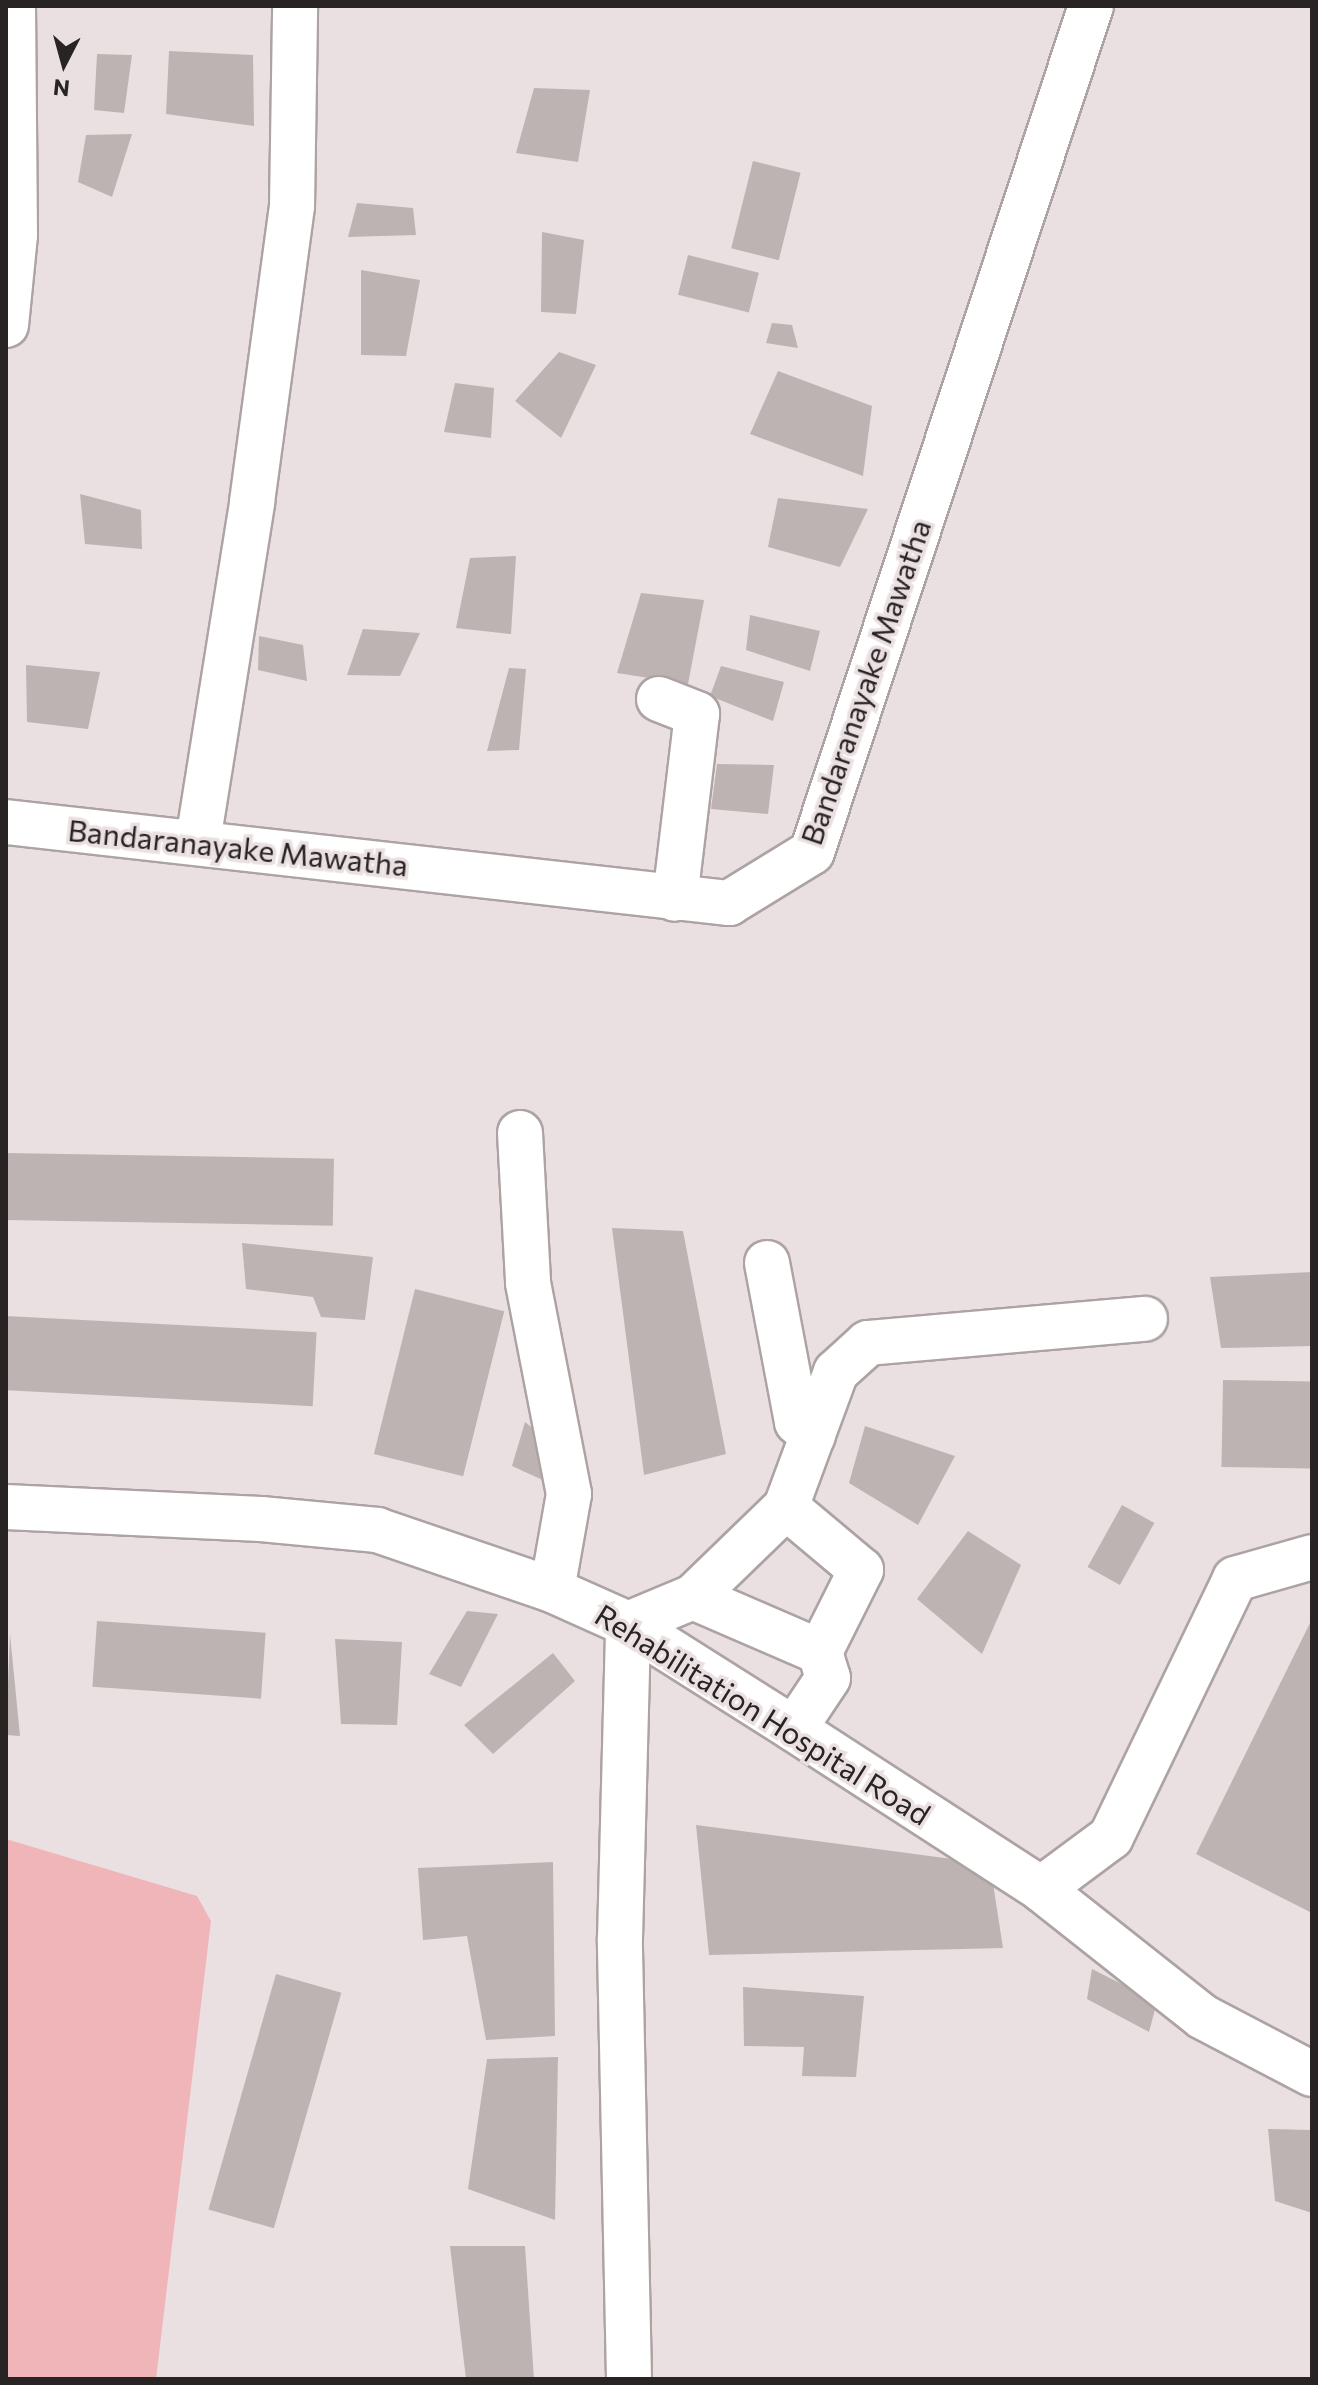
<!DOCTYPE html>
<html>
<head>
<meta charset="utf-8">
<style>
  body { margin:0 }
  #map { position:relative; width:1318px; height:2385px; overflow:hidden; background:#ebe0e1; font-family:Commissioner,sans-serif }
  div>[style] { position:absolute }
  .green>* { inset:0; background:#f0b5b9 }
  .building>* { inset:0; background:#bdb3b3; transform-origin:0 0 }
  .roads { filter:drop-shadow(2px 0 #ada3a3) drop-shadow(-2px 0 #ada3a3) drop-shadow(0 2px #ada3a3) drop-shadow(0 -2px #ada3a3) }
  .minor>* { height:44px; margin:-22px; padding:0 22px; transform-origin:22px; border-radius:22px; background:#fff }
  span { translate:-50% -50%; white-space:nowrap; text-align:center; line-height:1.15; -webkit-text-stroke:7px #ebe0e1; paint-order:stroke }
  .street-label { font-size:30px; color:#282424 }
  .frame { position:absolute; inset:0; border:8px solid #282424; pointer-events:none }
  .north { position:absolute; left:24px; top:24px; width:80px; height:80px; -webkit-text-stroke:6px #ebe0e1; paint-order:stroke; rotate:186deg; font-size:22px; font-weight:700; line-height:32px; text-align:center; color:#282424 }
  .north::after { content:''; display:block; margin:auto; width:28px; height:36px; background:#282424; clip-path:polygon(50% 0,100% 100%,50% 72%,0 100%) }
</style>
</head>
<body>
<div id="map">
  <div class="green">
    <div style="clip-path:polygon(6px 1839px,197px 1896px,211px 1921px,156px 2379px,6px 2379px)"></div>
  </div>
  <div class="building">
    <div style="clip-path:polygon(169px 51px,253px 55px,254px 126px,166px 114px)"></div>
    <div style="clip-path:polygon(97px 54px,132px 55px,124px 113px,94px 110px)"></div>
    <div style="clip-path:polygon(534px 88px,590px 90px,578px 162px,516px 153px)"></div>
    <div style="clip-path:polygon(132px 134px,112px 197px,78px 182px,86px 135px)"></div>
    <div style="left:753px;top:161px;width:49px;height:90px;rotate:14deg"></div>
    <div style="clip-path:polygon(357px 203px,413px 208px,416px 235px,348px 237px)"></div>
    <div style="clip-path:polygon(542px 232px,584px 240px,576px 314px,541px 312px)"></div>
    <div style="left:688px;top:255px;width:73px;height:41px;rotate:14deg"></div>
    <div style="clip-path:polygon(361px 270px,420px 280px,406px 356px,361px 355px)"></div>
    <div style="clip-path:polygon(772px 323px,792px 325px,798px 348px,766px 343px)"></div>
    <div style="clip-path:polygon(559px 352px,596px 365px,561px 438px,515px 401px)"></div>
    <div style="clip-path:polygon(778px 371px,872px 406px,863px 476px,750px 434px)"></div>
    <div style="clip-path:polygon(455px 383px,494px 388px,491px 438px,444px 432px)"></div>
    <div style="clip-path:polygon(80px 494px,141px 510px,142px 549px,85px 544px)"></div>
    <div style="clip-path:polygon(778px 498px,868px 509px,840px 567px,768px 547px)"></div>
    <div style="clip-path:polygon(516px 556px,511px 634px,456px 628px,470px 558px)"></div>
    <div style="clip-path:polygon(641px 593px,704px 600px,688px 684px,617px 673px)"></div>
    <div style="clip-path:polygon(750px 615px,820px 631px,810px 671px,746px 650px)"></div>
    <div style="clip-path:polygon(363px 629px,420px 633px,400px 676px,347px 675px)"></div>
    <div style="clip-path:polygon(259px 636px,303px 645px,307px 681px,258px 670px)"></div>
    <div style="clip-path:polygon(26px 665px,100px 672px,88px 729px,27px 722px)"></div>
    <div style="clip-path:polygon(721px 666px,784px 682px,773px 721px,710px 696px)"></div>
    <div style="clip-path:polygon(509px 668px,526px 669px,519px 750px,487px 751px)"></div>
    <div style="clip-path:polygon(717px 764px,774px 765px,768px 814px,711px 809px)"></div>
    <div style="left:6px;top:1153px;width:328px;height:67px;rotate:1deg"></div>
    <div style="clip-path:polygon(612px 1228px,683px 1231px,726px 1454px,644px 1475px)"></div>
    <div style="clip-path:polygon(242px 1243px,373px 1257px,365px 1320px,321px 1317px,313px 1297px,246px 1289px)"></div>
    <div style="clip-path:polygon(1312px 1272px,1312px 1346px,1221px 1348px,1210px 1277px)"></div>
    <div style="left:415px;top:1289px;width:92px;height:170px;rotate:14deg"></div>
    <div style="left:6px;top:1316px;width:311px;height:74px;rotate:3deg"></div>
    <div style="left:1223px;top:1380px;width:89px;height:87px;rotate:1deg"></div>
    <div style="clip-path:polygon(525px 1422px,546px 1439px,547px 1482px,512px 1466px)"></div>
    <div style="clip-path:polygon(865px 1426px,955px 1456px,918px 1525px,849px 1483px)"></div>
    <div style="left:1122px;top:1505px;width:37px;height:71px;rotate:29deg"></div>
    <div style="clip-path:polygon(968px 1531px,1021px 1565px,982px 1654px,917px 1599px)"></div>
    <div style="clip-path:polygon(467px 1611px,498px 1614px,461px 1687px,429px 1674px)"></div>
    <div style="clip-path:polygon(1312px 1619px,1312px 1913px,1196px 1854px)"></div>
    <div style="left:97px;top:1621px;width:169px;height:66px;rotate:4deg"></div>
    <div style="clip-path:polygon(10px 1634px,20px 1736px,6px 1735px)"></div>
    <div style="clip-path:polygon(335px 1639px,402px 1642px,397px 1725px,341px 1724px)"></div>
    <div style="clip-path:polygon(553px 1653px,575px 1681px,493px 1754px,464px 1725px)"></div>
    <div style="clip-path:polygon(696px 1825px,990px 1864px,1003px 1948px,709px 1955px)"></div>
    <div style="clip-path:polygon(553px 1862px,555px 2036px,486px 2040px,467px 1936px,423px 1940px,418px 1868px)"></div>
    <div style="clip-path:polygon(1092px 1969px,1157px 2002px,1149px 2032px,1087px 1999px)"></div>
    <div style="left:276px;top:1974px;width:68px;height:245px;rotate:16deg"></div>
    <div style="clip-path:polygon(743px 1987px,864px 1996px,856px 2077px,802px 2076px,804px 2047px,744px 2046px)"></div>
    <div style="clip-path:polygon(558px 2057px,555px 2220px,468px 2189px,487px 2059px)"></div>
    <div style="clip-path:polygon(1268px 2129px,1312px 2130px,1312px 2213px,1275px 2201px)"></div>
    <div style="clip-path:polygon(450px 2246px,525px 2246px,534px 2379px,466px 2379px)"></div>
  </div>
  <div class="roads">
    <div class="minor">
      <div style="left:6px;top:325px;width:90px;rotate:-84.3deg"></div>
      <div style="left:15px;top:235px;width:229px;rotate:-90.5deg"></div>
      <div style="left:659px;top:699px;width:41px;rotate:21.5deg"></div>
      <div style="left:697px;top:714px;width:186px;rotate:96.8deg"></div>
      <div style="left:6px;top:822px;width:728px;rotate:6.39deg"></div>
      <div style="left:729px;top:903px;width:97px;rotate:-31.6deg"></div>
      <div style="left:812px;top:852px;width:891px;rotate:-71.75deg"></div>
      <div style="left:198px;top:841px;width:343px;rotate:-80.9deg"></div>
      <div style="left:252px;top:502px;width:299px;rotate:-82.3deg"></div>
      <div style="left:292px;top:206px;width:200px;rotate:-89.1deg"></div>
      <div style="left:520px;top:1133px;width:150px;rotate:86.9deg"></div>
      <div style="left:528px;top:1283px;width:215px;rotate:79deg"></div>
      <div style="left:569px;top:1494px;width:97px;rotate:100deg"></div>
      <div style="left:767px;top:1263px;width:162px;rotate:79.3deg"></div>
      <div style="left:797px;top:1422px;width:21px;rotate:41deg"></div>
      <div style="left:6px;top:1507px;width:255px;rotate:2.7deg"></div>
      <div style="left:261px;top:1519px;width:117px;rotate:5.4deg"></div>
      <div style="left:377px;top:1530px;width:185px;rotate:18.9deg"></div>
      <div style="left:552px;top:1590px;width:83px;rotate:24.1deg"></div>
      <div style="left:628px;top:1624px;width:196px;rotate:32.3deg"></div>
      <div style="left:794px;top:1729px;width:294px;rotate:32.9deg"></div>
      <div style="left:1041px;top:1889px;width:206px;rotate:38.3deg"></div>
      <div style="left:1203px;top:2017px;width:123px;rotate:27.6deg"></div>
      <div style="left:786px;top:1507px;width:98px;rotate:40deg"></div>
      <div style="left:861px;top:1570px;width:92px;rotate:116.6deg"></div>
      <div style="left:693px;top:1597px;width:129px;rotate:-44.1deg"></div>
      <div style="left:786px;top:1507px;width:144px;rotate:-69.7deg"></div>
      <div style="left:836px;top:1372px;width:43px;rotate:-42.2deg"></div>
      <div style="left:868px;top:1343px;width:278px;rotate:-5deg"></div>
      <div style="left:1041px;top:1889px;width:87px;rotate:-36.6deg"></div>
      <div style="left:1111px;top:1837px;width:286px;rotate:-64.3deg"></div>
      <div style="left:1235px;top:1579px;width:80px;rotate:-15.9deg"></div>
      <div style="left:629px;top:2379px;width:441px;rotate:-91.2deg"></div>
      <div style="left:620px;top:1938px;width:314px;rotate:-88.5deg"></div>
      <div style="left:628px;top:1624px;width:70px;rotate:-22.6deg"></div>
      <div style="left:693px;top:1597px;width:138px;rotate:23.4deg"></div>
      <div style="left:820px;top:1652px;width:27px;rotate:73deg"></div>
      <div style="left:828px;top:1678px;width:61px;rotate:123.7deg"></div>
    </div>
  </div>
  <div class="street-label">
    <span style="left:865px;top:682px;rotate:-71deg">Bandaranayake Mawatha</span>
    <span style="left:238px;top:847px;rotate:6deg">Bandaranayake Mawatha</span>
    <span style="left:763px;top:1714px;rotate:32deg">Rehabilitation Hospital Road</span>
  </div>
  <div class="frame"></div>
  <div class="north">N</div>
</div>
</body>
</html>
